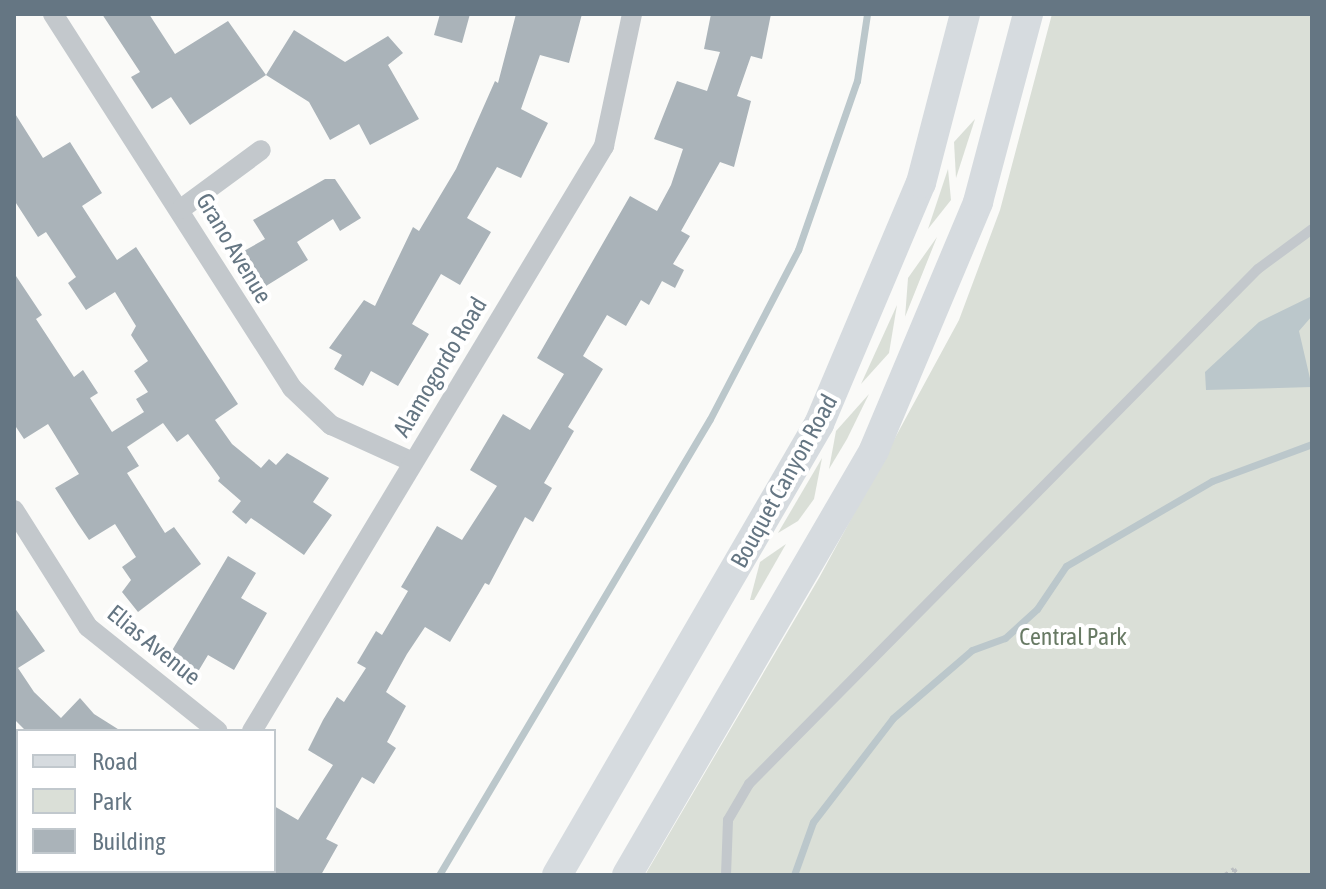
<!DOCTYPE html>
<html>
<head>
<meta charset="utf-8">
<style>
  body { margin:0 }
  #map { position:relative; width:1326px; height:889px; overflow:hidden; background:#fafaf8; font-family:"Asap Condensed",sans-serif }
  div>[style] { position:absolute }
  .green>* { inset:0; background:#dadfd7 }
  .water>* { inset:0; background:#bbc7cb }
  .stream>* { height:7px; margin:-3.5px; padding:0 3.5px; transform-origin:3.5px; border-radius:3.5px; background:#bbc7cb }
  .building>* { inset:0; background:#aab3b9 }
  .path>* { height:4px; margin-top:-2px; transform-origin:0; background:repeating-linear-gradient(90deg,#bbbfc2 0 4px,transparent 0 8px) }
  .lane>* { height:10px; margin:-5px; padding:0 5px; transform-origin:5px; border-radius:5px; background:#c3c8cc }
  .street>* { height:20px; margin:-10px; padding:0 10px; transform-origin:10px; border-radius:10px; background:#c3c8cc }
  .primary>* { height:30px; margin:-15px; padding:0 15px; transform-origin:15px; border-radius:15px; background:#d6dbdf }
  span { translate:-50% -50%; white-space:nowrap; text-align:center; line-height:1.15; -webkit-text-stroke:8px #fff; paint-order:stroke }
  .street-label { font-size:24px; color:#657683 }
  .park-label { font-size:24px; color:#687a64 }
  .frame { position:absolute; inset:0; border:16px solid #657683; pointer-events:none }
  .legend { position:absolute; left:16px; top:729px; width:260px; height:144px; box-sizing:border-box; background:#fff; border:2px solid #c1c8cd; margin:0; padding:10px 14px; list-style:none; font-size:24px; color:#657683 }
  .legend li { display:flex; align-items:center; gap:16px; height:40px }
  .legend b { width:40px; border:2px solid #c1c8cd }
</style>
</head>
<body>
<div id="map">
  <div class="green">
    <div style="clip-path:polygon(1052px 14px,1312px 14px,1312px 875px,645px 875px,819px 578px,959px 320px,1000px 210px)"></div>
    <div style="clip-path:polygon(975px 119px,956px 178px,954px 142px)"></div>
    <div style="clip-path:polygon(948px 169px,951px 200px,928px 229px)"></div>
    <div style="clip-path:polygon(937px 237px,905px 317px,905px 318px,908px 278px)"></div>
    <div style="clip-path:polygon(897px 305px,889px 353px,861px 384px)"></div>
    <div style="clip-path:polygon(869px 394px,847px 439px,829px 469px,836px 431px)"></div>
    <div style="clip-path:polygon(822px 458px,814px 499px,798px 521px,778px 533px)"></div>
    <div style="clip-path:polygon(786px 544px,754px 600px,750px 600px,760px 562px)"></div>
  </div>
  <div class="water">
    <div style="clip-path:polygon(1312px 296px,1312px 316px,1299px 331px,1312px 387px,1206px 390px,1205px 372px,1259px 322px)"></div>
  </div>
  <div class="stream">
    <div style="left:439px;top:875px;width:530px;rotate:-59.28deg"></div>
    <div style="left:710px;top:419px;width:191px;rotate:-62.5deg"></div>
    <div style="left:798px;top:250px;width:179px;rotate:-70.8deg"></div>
    <div style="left:857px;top:81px;width:68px;rotate:-81.5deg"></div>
    <div style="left:794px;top:875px;width:56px;rotate:-70.3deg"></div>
    <div style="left:813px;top:822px;width:131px;rotate:-52.4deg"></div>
    <div style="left:893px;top:718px;width:104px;rotate:-40.7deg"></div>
    <div style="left:972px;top:650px;width:35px;rotate:-20deg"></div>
    <div style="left:1005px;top:638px;width:43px;rotate:-42.2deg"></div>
    <div style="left:1037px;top:609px;width:52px;rotate:-56deg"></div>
    <div style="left:1066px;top:566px;width:169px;rotate:-30.2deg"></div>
    <div style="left:1212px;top:481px;width:107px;rotate:-20.3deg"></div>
  </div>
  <div class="building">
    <div style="clip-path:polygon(102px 14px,149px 14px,175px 54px,228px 21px,266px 75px,190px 125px,171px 97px,152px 109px,131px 77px,140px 72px)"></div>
    <div style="clip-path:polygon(440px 14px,470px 14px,462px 43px,434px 35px)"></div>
    <div style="clip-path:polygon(516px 14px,582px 14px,569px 63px,540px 55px,521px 109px,548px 123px,521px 178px,497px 167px,467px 218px,491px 232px,460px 285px,441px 274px,412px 324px,429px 334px,398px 386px,371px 371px,363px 386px,334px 369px,342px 355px,329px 348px,364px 300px,375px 306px,413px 227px,419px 231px,456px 169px,495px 81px,498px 83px)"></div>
    <div style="clip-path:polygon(711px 14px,771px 14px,762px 59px,751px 56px,737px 96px,751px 101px,734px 167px,720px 162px,681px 231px,690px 236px,673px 264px,684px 270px,675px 288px,662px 281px,649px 305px,641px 300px,626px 326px,607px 315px,583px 356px,603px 369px,568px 427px,574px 431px,544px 483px,552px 488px,533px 522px,525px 517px,489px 585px,485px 583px,450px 642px,425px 627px,407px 654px,386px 692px,406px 706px,387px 742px,396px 748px,374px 784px,362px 777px,345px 806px,326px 839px,338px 845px,321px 875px,274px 875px,274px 806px,298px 820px,333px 765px,308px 750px,323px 720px,337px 697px,344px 702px,366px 668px,357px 663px,376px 631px,382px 635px,408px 591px,401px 587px,437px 526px,462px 540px,497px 486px,470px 470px,503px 414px,530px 430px,564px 374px,537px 358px,630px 196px,657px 211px,671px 185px,683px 149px,654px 139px,677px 81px,707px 91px,720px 52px,704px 49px)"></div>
    <div style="clip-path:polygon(294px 30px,345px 62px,388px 36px,403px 53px,388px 65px,419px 119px,370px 145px,359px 124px,330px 140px,309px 102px,266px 75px)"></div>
    <div style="clip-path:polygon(14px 112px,43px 158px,70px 142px,102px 193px,82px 206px,117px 260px,136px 247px,238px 404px,215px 420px,232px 444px,261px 468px,269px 459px,276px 465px,287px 453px,329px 478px,313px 502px,332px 515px,304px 555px,251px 518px,246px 524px,232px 512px,241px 501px,218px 481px,220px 478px,188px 434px,177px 442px,163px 423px,127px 447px,139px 466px,127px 473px,165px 533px,174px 527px,201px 564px,138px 612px,122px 592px,131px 580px,122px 567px,136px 557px,115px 524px,89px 540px,78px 524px,55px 488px,79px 474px,48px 424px,24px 439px,14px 424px,14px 273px,42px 315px,36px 319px,74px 377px,83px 370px,98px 393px,90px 398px,112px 432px,144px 412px,136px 399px,148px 392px,134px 371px,148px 361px,131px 335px,136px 326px,115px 292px,86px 310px,68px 283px,76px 277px,46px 232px,38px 237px,14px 200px)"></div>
    <div style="clip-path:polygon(325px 179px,335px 179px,361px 218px,340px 231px,333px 219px,297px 242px,308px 260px,266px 286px,244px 251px,265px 239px,253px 220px)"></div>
    <div style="clip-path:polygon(228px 556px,256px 573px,241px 598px,267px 613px,234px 670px,208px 655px,196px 675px,167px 659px)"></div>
    <div style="clip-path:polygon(14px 607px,45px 651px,18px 668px,34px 692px,61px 718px,80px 698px,94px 714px,121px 731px,26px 731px,14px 719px)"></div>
  </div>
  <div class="path">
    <div style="left:1225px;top:875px;width:11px;rotate:-34deg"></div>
    <div style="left:1234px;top:869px;width:7px;rotate:56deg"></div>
  </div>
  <div class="lane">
    <div style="left:726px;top:875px;width:55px;rotate:-87.9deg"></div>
    <div style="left:728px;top:820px;width:42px;rotate:-59.7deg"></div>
    <div style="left:749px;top:784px;width:724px;rotate:-45.34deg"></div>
    <div style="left:1258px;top:269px;width:67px;rotate:-36.5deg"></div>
  </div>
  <div class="street">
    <div style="left:53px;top:14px;width:444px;rotate:57.4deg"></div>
    <div style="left:292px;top:388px;width:54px;rotate:43.5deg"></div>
    <div style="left:331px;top:425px;width:90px;rotate:24.3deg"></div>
    <div style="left:181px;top:209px;width:99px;rotate:-36.4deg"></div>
    <div style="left:14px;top:510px;width:138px;rotate:57.7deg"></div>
    <div style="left:88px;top:627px;width:166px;rotate:38.7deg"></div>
    <div style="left:252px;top:731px;width:683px;rotate:-58.96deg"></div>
    <div style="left:604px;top:146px;width:135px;rotate:-78deg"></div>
    <div style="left:171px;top:875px;width:4px;rotate:-63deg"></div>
  </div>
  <div class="primary">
    <div style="left:557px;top:875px;width:522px;rotate:-59.85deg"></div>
    <div style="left:819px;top:424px;width:262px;rotate:-67.1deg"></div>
    <div style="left:921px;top:183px;width:175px;rotate:-75.4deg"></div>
    <div style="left:627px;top:875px;width:492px;rotate:-59.8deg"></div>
    <div style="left:874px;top:450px;width:269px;rotate:-67.2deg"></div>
    <div style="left:978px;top:202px;width:195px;rotate:-75.1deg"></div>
  </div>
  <div class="street-label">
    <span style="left:234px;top:248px;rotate:59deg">Grano Avenue</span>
    <span style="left:440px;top:367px;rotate:-59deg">Alamogordo Road</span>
    <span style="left:784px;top:481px;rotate:-61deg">Bouquet Canyon Road</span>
    <span style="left:154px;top:645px;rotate:39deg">Elias Avenue</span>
  </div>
  <div class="park-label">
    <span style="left:1073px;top:637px">Central Park</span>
  </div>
  <div class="frame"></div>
  <ul class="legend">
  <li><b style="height:10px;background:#d6dbdf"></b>Road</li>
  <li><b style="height:22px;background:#dadfd7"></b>Park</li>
  <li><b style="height:22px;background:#aab3b9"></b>Building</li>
  </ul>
</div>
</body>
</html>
